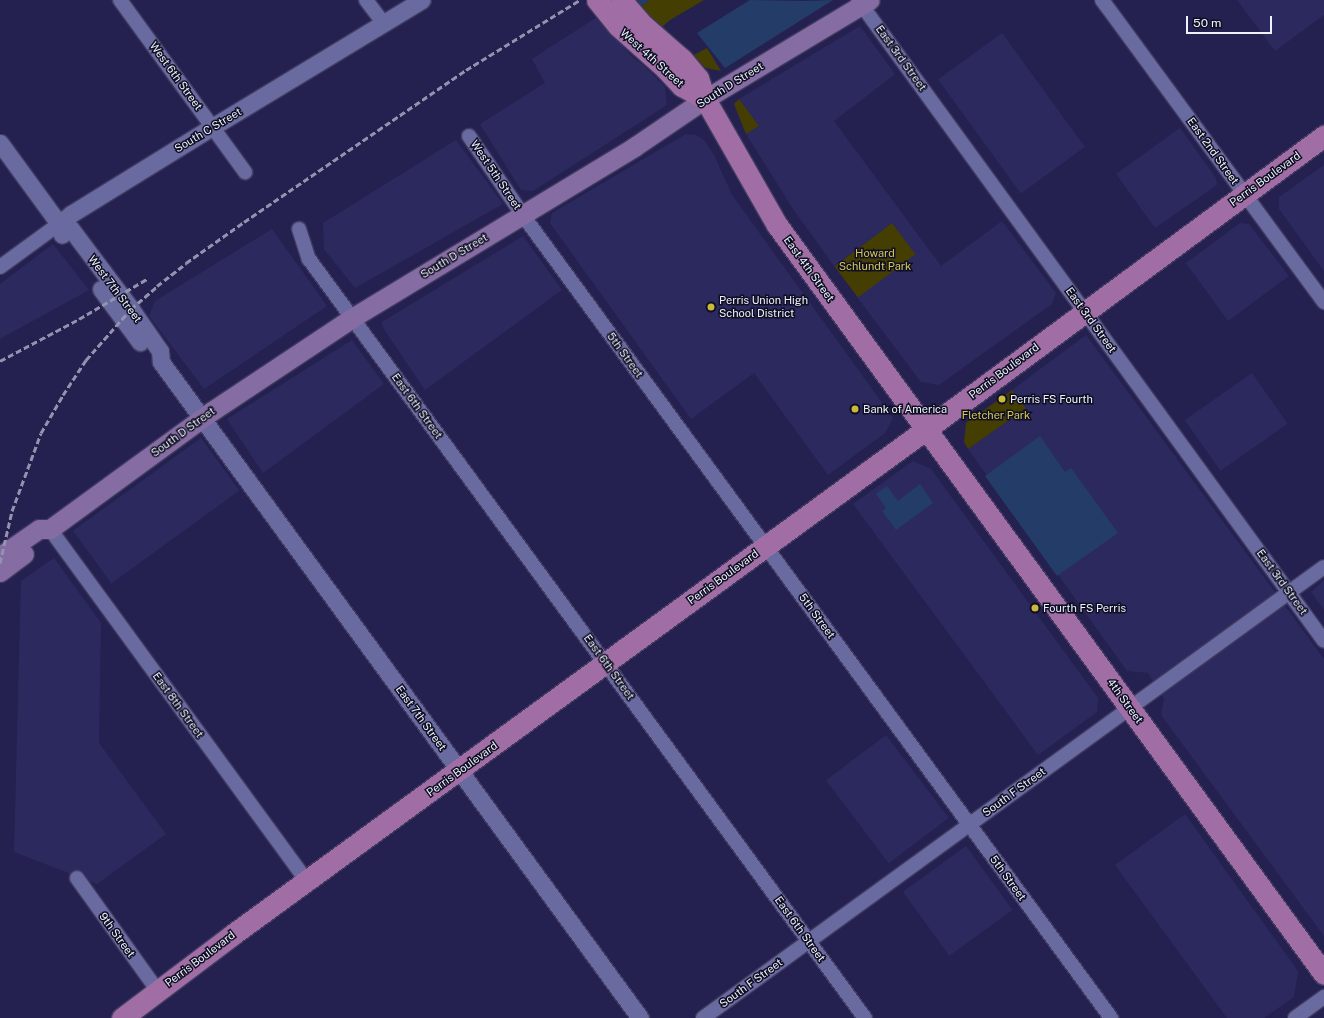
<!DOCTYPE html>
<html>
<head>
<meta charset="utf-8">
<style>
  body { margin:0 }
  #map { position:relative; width:1324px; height:1018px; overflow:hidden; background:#242150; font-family:"Public Sans",sans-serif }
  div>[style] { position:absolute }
  .built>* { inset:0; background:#2c295f; transform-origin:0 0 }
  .green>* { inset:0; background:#453e02; transform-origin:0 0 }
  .building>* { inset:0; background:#243c68 }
  .roads { filter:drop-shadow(1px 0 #403a60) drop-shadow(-1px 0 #403a60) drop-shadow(0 1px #403a60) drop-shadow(0 -1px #403a60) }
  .minor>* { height:14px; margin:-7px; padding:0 7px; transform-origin:7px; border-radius:7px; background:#696aa0 }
  .tertiary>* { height:17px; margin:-8.5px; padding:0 8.5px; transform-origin:8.5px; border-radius:8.5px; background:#696aa0 }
  .secondary>* { height:19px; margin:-9.5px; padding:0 9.5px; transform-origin:9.5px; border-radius:9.5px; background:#856ca2 }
  .primary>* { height:21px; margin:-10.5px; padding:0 10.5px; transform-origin:10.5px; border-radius:10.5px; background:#a06ea4 }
  .rail>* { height:3px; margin-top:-1.5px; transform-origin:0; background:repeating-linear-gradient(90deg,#9493af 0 6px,transparent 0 9px) }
  .dots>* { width:11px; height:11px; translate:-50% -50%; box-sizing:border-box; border:2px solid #0f0f23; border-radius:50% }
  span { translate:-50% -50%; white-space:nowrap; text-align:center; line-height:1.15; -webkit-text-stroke:3px #0f0f23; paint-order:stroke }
  .street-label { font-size:11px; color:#f0f1fe }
  .park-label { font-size:11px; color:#d5c756 }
  .poi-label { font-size:11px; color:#f0f1fe }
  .left { translate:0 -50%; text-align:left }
  .scale { position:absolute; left:1186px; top:16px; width:86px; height:18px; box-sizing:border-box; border:2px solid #f0f1fe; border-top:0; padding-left:5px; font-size:12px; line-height:14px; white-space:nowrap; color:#f0f1fe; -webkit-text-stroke:3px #0f0f23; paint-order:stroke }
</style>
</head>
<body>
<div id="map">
  <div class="built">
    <div style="clip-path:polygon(1237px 0,1324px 0,1324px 15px,1275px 51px)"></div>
    <div style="clip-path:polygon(597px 17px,633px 58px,643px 65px,665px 87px,667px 105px,533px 191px,521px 190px,480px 124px,545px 83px,532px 59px)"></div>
    <div style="clip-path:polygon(860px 26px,895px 74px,834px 121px,941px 266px,1002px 221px,1056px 293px,1052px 304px,939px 385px,921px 382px,857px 297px,915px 254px,892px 223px,834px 266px,793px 209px,746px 134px,759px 126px,739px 99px)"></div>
    <div style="left:1002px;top:33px;width:141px;height:79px;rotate:54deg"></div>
    <div style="clip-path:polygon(1180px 128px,1216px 178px,1217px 185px,1155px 228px,1116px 174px)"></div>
    <div style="clip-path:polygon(686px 134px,696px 135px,704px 140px,714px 155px,732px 195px,893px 418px,885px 433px,828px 475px,754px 373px,691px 419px,550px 223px,552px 213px)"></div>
    <div style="clip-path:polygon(456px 140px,503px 204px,355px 288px,324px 249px,323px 223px)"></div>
    <div style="clip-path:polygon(1324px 165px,1324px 271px,1279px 209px,1279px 197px)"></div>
    <div style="clip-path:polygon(1240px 223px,1249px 224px,1289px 276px,1228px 321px,1186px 263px)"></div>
    <div style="clip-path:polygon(272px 229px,327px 306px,204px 389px,149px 316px,155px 301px)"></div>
    <div style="clip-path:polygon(523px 236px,562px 290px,425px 390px,383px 328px,382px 322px)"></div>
    <div style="clip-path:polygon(53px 244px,89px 290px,0 339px,0 284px)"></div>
    <div style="clip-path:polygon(1086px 335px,1324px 659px,1324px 936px,1161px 715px,1164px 699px,1148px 673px,1127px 671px,968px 449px,1026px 408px,1012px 390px)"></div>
    <div style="clip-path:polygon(352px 340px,384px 384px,263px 473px,227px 419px)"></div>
    <div style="left:1252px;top:373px;width:62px;height:82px;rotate:55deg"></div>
    <div style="left:201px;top:438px;width:65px;height:158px;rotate:54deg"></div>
    <div style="clip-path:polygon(913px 461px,931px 469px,1098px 698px,1097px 712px,1038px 755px,853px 504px)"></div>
    <div style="clip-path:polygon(54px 558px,101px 623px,99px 743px,166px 834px,97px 884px,14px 852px,21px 581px)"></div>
    <div style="clip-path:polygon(1324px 580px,1324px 610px,1311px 592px)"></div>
    <div style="left:886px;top:735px;width:104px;height:75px;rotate:53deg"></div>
    <div style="clip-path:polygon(1185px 814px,1298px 971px,1294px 997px,1264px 1018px,1227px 1018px,1115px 865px)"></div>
    <div style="left:966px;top:846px;width:79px;height:78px;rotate:54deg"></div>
  </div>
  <div class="green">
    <div style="clip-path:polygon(650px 0,704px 0,670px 20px,661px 28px,639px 7px)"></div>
    <div style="clip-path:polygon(707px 48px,721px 71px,706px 68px,692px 56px)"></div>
    <div style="clip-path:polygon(739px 99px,759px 126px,746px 134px,734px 104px)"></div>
    <div style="left:892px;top:223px;width:39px;height:72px;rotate:53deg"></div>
    <div style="clip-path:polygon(1012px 390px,1026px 408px,968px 449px,964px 442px,966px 423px)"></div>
  </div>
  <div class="building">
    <div style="clip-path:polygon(635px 0,650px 0,639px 7px)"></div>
    <div style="clip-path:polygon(750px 0,803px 1px,833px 0,725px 68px,697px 33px)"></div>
    <div style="clip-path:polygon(1040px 436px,1065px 472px,1071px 468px,1118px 533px,1057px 576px,985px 476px)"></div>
    <div style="clip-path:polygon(920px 484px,933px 503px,896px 530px,882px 511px,886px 508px,876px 494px,887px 486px,898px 501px)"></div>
  </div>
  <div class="roads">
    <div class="minor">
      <div style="left:120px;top:0;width:213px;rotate:54deg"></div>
      <div style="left:366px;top:0;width:30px;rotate:53deg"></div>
      <div style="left:858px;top:0;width:792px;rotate:53.98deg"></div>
      <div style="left:1102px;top:0;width:375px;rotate:53.7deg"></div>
      <div style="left:469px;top:136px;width:94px;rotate:55.8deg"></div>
      <div style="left:522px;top:214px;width:997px;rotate:53.77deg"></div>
      <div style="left:299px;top:229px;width:32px;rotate:72deg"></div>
      <div style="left:309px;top:259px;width:941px;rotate:53.78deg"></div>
      <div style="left:0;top:267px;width:73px;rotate:-36.1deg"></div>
      <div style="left:50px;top:529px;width:436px;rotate:53.9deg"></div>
      <div style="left:77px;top:878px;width:139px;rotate:54.4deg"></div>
      <div style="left:703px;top:1018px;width:767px;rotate:-35.99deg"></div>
      <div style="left:1295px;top:1018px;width:36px;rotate:-36deg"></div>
    </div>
    <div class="tertiary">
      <div style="left:0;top:143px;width:100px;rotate:53.9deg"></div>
      <div style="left:59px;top:224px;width:11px;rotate:75deg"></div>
      <div style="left:59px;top:224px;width:13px;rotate:23deg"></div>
      <div style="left:71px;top:229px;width:100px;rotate:53.1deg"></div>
      <div style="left:131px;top:309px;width:51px;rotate:55.4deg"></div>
      <div style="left:160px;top:351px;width:11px;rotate:85deg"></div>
      <div style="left:161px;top:362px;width:812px;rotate:53.86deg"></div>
      <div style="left:59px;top:224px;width:16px;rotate:-40deg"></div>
      <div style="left:71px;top:214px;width:166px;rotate:-31.7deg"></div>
      <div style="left:212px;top:127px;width:245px;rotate:-31.2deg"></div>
      <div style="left:101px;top:289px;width:66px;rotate:53.7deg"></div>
    </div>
    <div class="secondary">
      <div style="left:0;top:556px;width:47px;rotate:-34.7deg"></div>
      <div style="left:39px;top:529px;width:11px"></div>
      <div style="left:50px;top:529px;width:200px;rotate:-36.1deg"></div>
      <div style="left:212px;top:411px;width:168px;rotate:-33.6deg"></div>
      <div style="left:352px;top:318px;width:330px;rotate:-31.2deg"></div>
      <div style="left:634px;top:147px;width:86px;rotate:-34.1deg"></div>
      <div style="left:705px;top:99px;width:192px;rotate:-31deg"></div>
      <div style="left:0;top:572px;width:30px;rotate:-37deg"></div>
    </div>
    <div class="primary">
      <div style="left:597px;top:0;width:33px;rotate:51deg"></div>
      <div style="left:618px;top:26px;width:63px;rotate:41.8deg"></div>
      <div style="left:665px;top:68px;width:25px;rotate:47deg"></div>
      <div style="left:682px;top:86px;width:26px;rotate:29deg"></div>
      <div style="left:621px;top:0;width:35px;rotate:49deg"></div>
      <div style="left:644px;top:26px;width:50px;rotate:41deg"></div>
      <div style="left:682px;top:59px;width:25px;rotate:50deg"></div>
      <div style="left:698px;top:78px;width:22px;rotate:72deg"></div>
      <div style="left:705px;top:99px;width:145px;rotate:60.3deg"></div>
      <div style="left:777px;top:225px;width:927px;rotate:53.86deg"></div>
      <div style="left:122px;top:1018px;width:138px;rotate:-37deg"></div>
      <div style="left:232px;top:935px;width:857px;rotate:-36.08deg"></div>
      <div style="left:925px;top:430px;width:496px;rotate:-36.4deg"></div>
    </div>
  </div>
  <div class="rail">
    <div style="left:0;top:361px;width:89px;rotate:-28deg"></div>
    <div style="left:79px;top:319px;width:79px;rotate:-30.5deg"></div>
    <div style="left:0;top:563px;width:53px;rotate:-77deg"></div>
    <div style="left:12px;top:511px;width:83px;rotate:-69.6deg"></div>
    <div style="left:41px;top:433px;width:44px;rotate:-59.9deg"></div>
    <div style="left:63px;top:395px;width:42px;rotate:-56.7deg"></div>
    <div style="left:86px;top:360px;width:68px;rotate:-48.6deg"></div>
    <div style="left:131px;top:309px;width:35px;rotate:-41deg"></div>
    <div style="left:157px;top:286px;width:37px;rotate:-38deg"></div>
    <div style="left:186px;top:263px;width:71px;rotate:-35.3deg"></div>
    <div style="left:244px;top:222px;width:269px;rotate:-34.4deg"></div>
    <div style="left:466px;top:70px;width:134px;rotate:-31.6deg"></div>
  </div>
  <div class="dots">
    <div style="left:711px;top:307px;background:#caba3a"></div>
    <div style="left:1002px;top:399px;background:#caba3a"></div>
    <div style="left:855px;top:409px;background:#caba3a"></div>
    <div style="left:1035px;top:608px;background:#caba3a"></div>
  </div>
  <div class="street-label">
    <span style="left:652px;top:58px;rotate:42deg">West 4th Street</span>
    <span style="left:901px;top:58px;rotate:54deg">East 3rd Street</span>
    <span style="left:176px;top:76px;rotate:54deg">West 6th Street</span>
    <span style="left:730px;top:85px;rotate:-32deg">South D Street</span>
    <span style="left:208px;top:130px;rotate:-31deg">South C Street</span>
    <span style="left:1213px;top:151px;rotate:54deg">East 2nd Street</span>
    <span style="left:496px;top:175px;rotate:56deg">West 5th Street</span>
    <span style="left:1265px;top:179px;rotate:-36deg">Perris Boulevard</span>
    <span style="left:454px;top:256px;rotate:-31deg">South D Street</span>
    <span style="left:809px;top:269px;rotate:54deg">East 4th Street</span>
    <span style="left:115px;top:289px;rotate:53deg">West 7th Street</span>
    <span style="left:1091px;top:320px;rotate:54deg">East 3rd Street</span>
    <span style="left:625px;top:355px;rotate:54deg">5th Street</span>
    <span style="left:1004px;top:371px;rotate:-37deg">Perris Boulevard</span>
    <span style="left:417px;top:406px;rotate:54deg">East 6th Street</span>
    <span style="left:183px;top:432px;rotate:-36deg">South D Street</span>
    <span style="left:723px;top:577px;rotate:-36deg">Perris Boulevard</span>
    <span style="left:1282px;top:582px;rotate:54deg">East 3rd Street</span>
    <span style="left:817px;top:616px;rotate:54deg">5th Street</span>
    <span style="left:609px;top:667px;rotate:54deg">East 6th Street</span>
    <span style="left:1125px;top:701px;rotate:54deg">4th Street</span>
    <span style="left:178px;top:705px;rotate:54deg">East 8th Street</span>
    <span style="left:421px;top:718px;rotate:54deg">East 7th Street</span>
    <span style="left:462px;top:769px;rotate:-36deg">Perris Boulevard</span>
    <span style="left:1014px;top:792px;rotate:-36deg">South F Street</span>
    <span style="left:1008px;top:878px;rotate:54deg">5th Street</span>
    <span style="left:800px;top:929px;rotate:54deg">East 6th Street</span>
    <span style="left:117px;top:935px;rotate:54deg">9th Street</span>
    <span style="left:200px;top:959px;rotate:-37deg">Perris Boulevard</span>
    <span style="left:751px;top:983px;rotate:-36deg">South F Street</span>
  </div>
  <div class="park-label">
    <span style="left:875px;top:260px">Howard<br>Schlundt Park</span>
    <span style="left:996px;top:415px">Fletcher Park</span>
  </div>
  <div class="poi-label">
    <span class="left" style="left:719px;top:307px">Perris Union High<br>School District</span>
    <span class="left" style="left:1010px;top:399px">Perris FS Fourth</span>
    <span class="left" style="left:863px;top:409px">Bank of America</span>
    <span class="left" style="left:1043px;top:608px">Fourth FS Perris</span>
  </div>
  <div class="scale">50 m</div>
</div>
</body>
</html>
